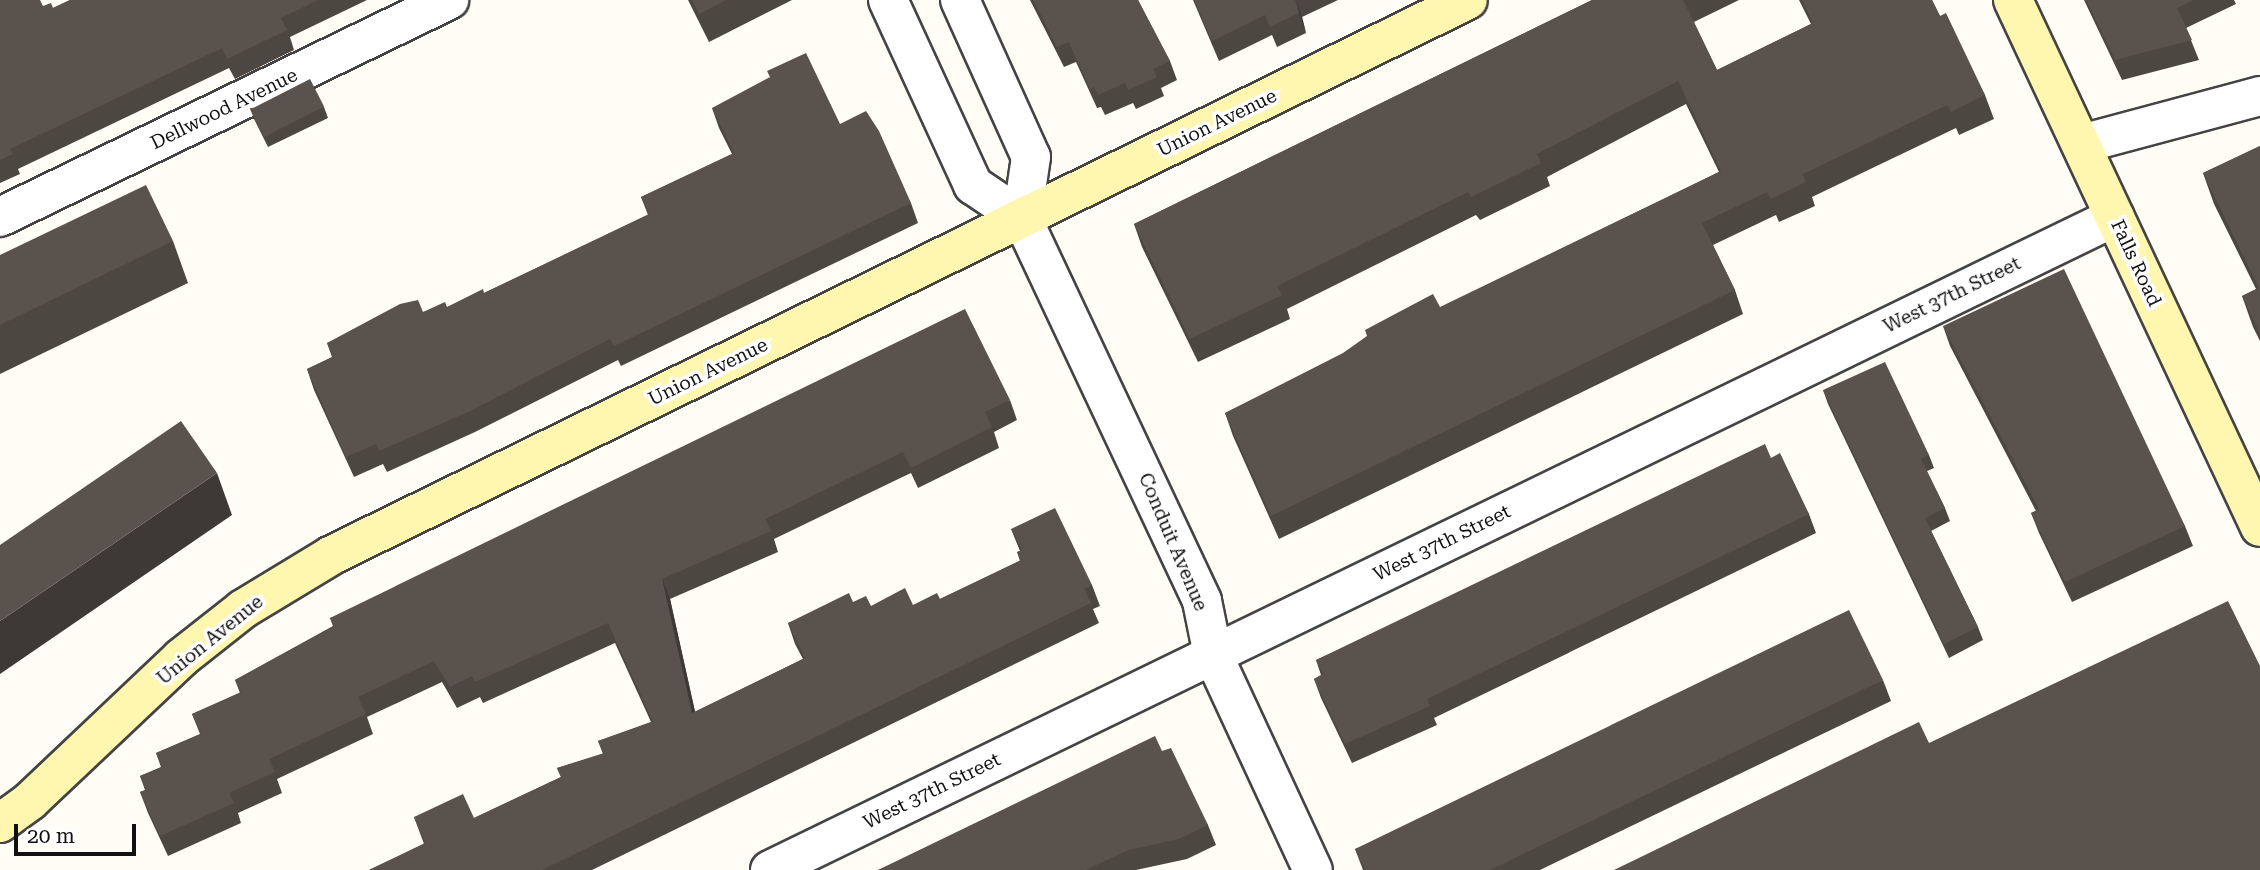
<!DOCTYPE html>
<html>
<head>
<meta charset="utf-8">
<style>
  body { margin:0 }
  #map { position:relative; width:2260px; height:870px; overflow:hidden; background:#fffdf5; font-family:"Roboto Serif",serif }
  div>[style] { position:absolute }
  .roads { filter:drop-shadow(2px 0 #444) drop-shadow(-2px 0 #444) drop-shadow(0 2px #444) drop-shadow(0 -2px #444) }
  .street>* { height:38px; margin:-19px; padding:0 19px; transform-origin:19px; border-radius:19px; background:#fff }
  .secondary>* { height:38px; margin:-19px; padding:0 19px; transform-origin:19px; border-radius:19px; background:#fff6b0 }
  .wall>* { inset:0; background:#4d4742 }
  .shaded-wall>* { inset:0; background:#3f3936 }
  .building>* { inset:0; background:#5a524d; transform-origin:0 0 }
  span { translate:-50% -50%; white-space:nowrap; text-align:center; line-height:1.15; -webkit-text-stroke:7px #fff; paint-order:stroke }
  .street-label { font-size:19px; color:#111 }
  .scale { position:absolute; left:14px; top:824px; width:122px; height:32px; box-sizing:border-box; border:4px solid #111; border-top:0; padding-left:9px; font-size:21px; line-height:24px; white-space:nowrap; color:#111; -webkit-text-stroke:5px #fff; paint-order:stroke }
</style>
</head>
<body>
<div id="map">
  <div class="roads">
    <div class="street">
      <div style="left:888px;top:0;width:204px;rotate:65.3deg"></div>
      <div style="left:973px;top:185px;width:59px;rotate:34deg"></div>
      <div style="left:1022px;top:218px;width:423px;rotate:64.8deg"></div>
      <div style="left:1202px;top:601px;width:55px;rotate:78.5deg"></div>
      <div style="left:1213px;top:655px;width:237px;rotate:65.1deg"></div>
      <div style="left:960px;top:0;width:172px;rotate:65.7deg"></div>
      <div style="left:1031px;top:157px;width:62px;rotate:98.4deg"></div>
      <div style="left:2081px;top:144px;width:185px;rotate:-15deg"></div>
      <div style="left:0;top:217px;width:499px;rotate:-25.8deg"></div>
      <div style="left:770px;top:870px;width:1495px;rotate:-25.9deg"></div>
    </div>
    <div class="secondary">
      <div style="left:2013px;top:0;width:582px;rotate:64.89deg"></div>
      <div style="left:0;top:823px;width:37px;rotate:-36deg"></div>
      <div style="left:30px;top:801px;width:208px;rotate:-43.4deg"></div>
      <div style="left:181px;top:658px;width:79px;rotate:-38.3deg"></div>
      <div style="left:243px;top:609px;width:104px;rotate:-31.2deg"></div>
      <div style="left:332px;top:555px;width:1264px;rotate:-26.04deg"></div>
    </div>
  </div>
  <div class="wall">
    <div style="clip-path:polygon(0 0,53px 8px,70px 0,367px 0,290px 37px,294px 50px,235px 79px,229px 68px,18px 169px,20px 174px,0 183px)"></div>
    <div style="clip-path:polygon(688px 0,792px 0,709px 42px)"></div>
    <div style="clip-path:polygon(1030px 0,1138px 0,1170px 61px,1177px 80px,1161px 88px,1164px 96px,1136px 109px,1133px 103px,1105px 115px,1101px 107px,1097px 108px,1076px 62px,1064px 67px)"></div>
    <div style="clip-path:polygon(1193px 0,1338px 0,1302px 17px,1306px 33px,1277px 47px,1272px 35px,1219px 61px)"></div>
    <div style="clip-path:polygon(1592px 0,1739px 0,1694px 22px,1717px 70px,1811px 24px,1799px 0,1932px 0,1940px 16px,1985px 95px,1994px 119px,1959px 135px,1956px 128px,1812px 197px,1815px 206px,1779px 222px,1776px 215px,1713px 245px,1735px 290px,1743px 314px,1279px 539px,1233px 436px,1225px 413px,1719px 172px,1686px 104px,1547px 177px,1550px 186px,1480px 220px,1476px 215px,1287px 309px,1290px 319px,1198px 362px,1142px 247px,1134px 224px)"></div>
    <div style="clip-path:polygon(2084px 0,2234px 0,2236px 4px,2186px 28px,2199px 60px,2122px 80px)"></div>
    <div style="clip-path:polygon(324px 107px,328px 118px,268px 147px,254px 119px,250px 108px)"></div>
    <div style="clip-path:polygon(712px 108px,840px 124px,911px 203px,918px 223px,621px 366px,618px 360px,475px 432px,387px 472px,383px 464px,354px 477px,314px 390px,307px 369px,332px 357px,327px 343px,423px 312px,447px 307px,484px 293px,648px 215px,641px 197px,732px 154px,719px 128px)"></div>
    <div style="clip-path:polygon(2260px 146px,2260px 341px,2253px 327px,2242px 296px,2256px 289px,2214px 204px,2203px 173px)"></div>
    <div style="clip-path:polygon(173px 241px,188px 283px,0 374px,0 255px)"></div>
    <div style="clip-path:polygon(1943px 326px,2185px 526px,2193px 546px,2072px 602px,2039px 533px,2031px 513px,2036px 511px,1950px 346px)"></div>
    <div style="clip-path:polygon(1823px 390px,1929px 455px,1934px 468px,1927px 471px,1945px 508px,1950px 521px,1931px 531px,1978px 627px,1983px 640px,1949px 658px,1828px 404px)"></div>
    <div style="clip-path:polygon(1010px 400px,1017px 420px,994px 432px,999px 448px,918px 488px,911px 473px,774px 539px,778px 552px,670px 599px,695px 712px,803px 659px,795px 644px,788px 623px,853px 602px,871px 606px,913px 605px,940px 599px,1020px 561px,1017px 552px,1020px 551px,1011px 529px,1092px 585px,1100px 606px,1093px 609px,1099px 623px,592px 870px,369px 870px,424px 844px,414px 817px,474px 818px,561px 777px,557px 768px,603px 754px,598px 741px,651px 722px,615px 643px,483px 703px,480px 697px,457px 708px,442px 682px,367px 717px,373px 734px,277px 779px,282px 793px,238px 813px,241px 823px,168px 856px,148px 813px,140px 792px,145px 790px,140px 776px,161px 767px,156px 753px,200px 734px,192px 714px,240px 693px,235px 680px,333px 626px,330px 618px)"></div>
    <div style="clip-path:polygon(1771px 458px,1809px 514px,1816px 533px,1434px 718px,1437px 725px,1352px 763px,1321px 698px,1314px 679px,1321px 675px,1316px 660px)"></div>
    <div style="clip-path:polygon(1883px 680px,1891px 701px,1540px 870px,1363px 870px,1355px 849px)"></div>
    <div style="clip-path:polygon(1162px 751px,1208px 825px,1216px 845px,1187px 859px,1136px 870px,878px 870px)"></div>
  </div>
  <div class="shaded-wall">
    <div style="clip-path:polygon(1296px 0,1302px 17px,1306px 33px,1299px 13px)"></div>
    <div style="clip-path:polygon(217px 473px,232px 515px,0 674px,0 621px)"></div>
    <div style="clip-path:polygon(662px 579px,670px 599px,700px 734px,692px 713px)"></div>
  </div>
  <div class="building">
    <div style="clip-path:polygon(0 0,40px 0,43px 6px,51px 3px,53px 8px,70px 0,318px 0,281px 18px,287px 30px,227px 59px,222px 48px,10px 149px,13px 154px,0 160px)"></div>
    <div style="clip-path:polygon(692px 0,726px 0,699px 14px)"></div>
    <div style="clip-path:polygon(1033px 0,1138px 0,1170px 61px,1153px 69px,1157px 77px,1128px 90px,1125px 83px,1098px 95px,1094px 87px,1090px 89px,1069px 42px,1057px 47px)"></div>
    <div style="clip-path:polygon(1194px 0,1295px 0,1299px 13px,1270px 27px,1265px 15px,1212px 41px)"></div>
    <div style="clip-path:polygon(1592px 0,1683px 0,1717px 70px,1813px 23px,1802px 0,1932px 0,1940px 16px,1946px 13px,1985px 95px,1951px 112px,1947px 105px,1803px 174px,1806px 182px,1771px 199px,1767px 192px,1702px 223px,1735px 290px,1271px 516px,1225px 413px,1343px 353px,1367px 336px,1365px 330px,1433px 294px,1440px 307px,1721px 171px,1678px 81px,1537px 154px,1541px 163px,1471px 197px,1468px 192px,1277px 286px,1282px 295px,1190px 339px,1134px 224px)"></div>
    <div style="clip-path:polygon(2086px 0,2194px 0,2177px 8px,2192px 40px,2115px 60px)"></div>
    <div style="clip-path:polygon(806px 53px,840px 124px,866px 111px,879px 131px,911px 203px,614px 346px,610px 339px,468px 412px,379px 451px,376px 444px,346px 457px,307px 369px,333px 357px,327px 343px,400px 304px,418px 300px,423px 312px,445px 302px,447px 307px,483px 289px,484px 293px,649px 214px,641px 197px,734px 153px,712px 108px,770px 77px,767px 71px)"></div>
    <div style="left:310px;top:79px;width:31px;height:67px;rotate:63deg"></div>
    <div style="clip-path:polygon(2260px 146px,2260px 334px,2242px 296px,2259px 288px,2203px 173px)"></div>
    <div style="clip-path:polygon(146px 185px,173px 241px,0 325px,0 255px)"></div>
    <div style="clip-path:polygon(2064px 269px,2185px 526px,2065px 582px,2031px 513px,2039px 509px,1943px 326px)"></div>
    <div style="clip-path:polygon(965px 309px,1010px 400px,985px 412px,992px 427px,911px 468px,903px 452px,765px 519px,771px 531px,662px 579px,692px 713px,805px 658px,788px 623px,849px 593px,853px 602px,866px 596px,871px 606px,905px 588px,913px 605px,937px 593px,940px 599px,1021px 560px,1017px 552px,1022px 550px,1011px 529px,1055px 508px,1092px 585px,1084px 589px,1091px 603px,542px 870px,369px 870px,425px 843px,414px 817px,463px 794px,474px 818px,561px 777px,557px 768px,604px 753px,598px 741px,653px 722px,608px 623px,475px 682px,472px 676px,450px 687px,434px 661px,358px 697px,366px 714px,269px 759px,275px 772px,229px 793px,234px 803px,160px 836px,140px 792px,146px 790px,140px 776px,162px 767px,156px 753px,201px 734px,192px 714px,241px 692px,235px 680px,334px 626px,330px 618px)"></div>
    <div style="clip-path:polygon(1885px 362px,1929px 455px,1921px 459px,1945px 508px,1925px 518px,1978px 627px,1944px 644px,1823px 390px)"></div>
    <div style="clip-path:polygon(181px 421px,217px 473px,0 621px,0 545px)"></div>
    <div style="clip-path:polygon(1765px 444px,1771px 458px,1780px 453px,1809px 514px,1427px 699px,1430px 706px,1345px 744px,1314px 679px,1323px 674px,1316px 660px)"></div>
    <div style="clip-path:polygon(2228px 601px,2260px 666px,2260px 870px,1614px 870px,1919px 722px,1929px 743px)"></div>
    <div style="clip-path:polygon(1849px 610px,1883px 680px,1490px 870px,1365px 870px,1355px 849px)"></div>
    <div style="clip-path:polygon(1155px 736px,1162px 751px,1171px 748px,1208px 825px,1179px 839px,1128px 850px,1086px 870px,878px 870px)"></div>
  </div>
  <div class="street-label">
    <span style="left:224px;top:109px;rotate:-26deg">Dellwood Avenue</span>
    <span style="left:1217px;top:123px;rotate:-26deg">Union Avenue</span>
    <span style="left:2136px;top:263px;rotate:65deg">Falls Road</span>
    <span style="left:1952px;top:295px;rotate:-26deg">West 37th Street</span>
    <span style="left:708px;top:372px;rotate:-26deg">Union Avenue</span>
    <span style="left:1173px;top:542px;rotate:67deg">Conduit Avenue</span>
    <span style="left:1442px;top:543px;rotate:-26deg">West 37th Street</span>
    <span style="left:210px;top:640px;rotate:-39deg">Union Avenue</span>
    <span style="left:932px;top:791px;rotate:-26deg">West 37th Street</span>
  </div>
  <div class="scale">20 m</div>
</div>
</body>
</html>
